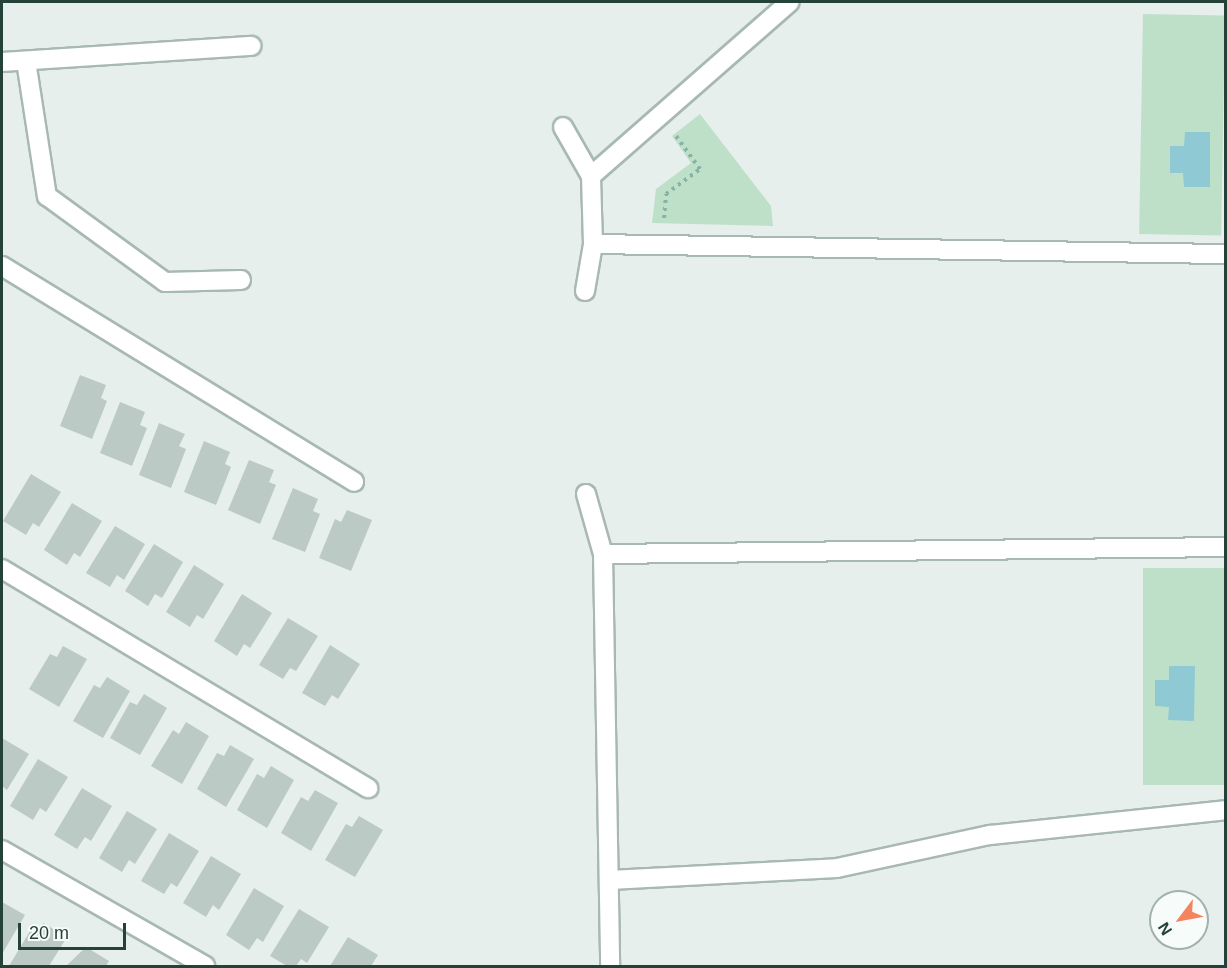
<!DOCTYPE html>
<html>
<head>
<meta charset="utf-8">
<style>
  body { margin:0 }
  #map { position:relative; width:1227px; height:968px; overflow:hidden; background:#e6efeb; font-family:Arial,sans-serif }
  div>[style] { position:absolute }
  .green>* { inset:0; background:#bfe0c8; transform-origin:0 0 }
  .water>* { inset:0; background:#8ec9d4 }
  .building>* { inset:0; background:#bbcac4 }
  .path>* { height:4px; margin-top:-2px; transform-origin:0; background:repeating-linear-gradient(90deg,#86b3a5 0 3px,transparent 0 7.5px) }
  .roads { filter:drop-shadow(2px 0 #a8b8b2) drop-shadow(-2px 0 #a8b8b2) drop-shadow(0 2px #a8b8b2) drop-shadow(0 -2px #a8b8b2) }
  .minor>* { height:18px; margin:-9px; padding:0 9px; transform-origin:9px; border-radius:9px; background:#fff }
  span { translate:-50% -50%; white-space:nowrap; text-align:center; line-height:1.15; -webkit-text-stroke:5px #f7fbf9; paint-order:stroke }
  .frame { position:absolute; inset:0; border:3px solid #24423a; pointer-events:none }
  .north { position:absolute; left:1149px; top:890px; width:60px; height:60px; box-sizing:border-box; background:#f7fbf9; border:2px solid #a3b1ad; border-radius:50%; rotate:238deg; font-size:16px; font-weight:700; line-height:24px; text-align:center; color:#24423a }
  .north::after { content:''; display:block; margin:auto; width:21px; height:27px; background:#f4845f; clip-path:polygon(50% 0,100% 100%,50% 72%,0 100%) }
  .scale { position:absolute; left:18px; top:923px; width:108px; height:27px; box-sizing:border-box; border:3px solid #24423a; border-top:0; padding-left:8px; font-size:18px; line-height:21px; white-space:nowrap; color:#24423a; -webkit-text-stroke:4px #f7fbf9; paint-order:stroke }
</style>
</head>
<body>
<div id="map">
  <div class="green">
    <div style="left:1143px;top:14px;width:82px;height:220px;rotate:1deg"></div>
    <div style="clip-path:polygon(700px 114px,771px 206px,773px 226px,652px 223px,656px 189px,691px 163px,672px 136px)"></div>
    <div style="left:1225px;top:568px;width:217px;height:82px;rotate:90deg"></div>
  </div>
  <div class="water">
    <div style="clip-path:polygon(1185px 132px,1210px 132px,1210px 187px,1184px 187px,1183px 173px,1170px 173px,1170px 146px,1184px 146px)"></div>
    <div style="clip-path:polygon(1169px 666px,1195px 666px,1194px 721px,1168px 720px,1169px 707px,1155px 706px,1155px 680px,1169px 680px)"></div>
  </div>
  <div class="building">
    <div style="clip-path:polygon(80px 375px,106px 385px,101px 398px,107px 401px,92px 439px,60px 426px)"></div>
    <div style="clip-path:polygon(120px 402px,145px 412px,140px 425px,147px 428px,132px 466px,100px 453px)"></div>
    <div style="clip-path:polygon(159px 423px,185px 434px,179px 446px,186px 449px,171px 488px,139px 475px)"></div>
    <div style="clip-path:polygon(204px 441px,230px 452px,225px 464px,231px 467px,216px 505px,184px 492px)"></div>
    <div style="clip-path:polygon(249px 460px,274px 470px,269px 482px,276px 485px,260px 524px,228px 510px)"></div>
    <div style="clip-path:polygon(31px 474px,61px 492px,39px 527px,33px 523px,26px 535px,3px 521px)"></div>
    <div style="clip-path:polygon(293px 488px,318px 499px,313px 511px,320px 514px,305px 552px,272px 539px)"></div>
    <div style="clip-path:polygon(72px 503px,102px 521px,80px 557px,74px 553px,67px 565px,44px 550px)"></div>
    <div style="clip-path:polygon(347px 510px,372px 520px,351px 571px,319px 558px,335px 519px,341px 522px)"></div>
    <div style="clip-path:polygon(115px 526px,145px 544px,124px 580px,117px 575px,110px 587px,86px 573px)"></div>
    <div style="clip-path:polygon(154px 544px,183px 562px,162px 598px,155px 594px,148px 606px,125px 591px)"></div>
    <div style="clip-path:polygon(194px 565px,224px 584px,203px 619px,197px 615px,190px 627px,166px 612px)"></div>
    <div style="clip-path:polygon(242px 594px,272px 613px,250px 648px,244px 644px,237px 656px,214px 641px)"></div>
    <div style="clip-path:polygon(288px 618px,318px 636px,296px 671px,290px 668px,283px 679px,259px 665px)"></div>
    <div style="clip-path:polygon(330px 645px,360px 664px,338px 699px,332px 695px,325px 706px,302px 693px)"></div>
    <div style="clip-path:polygon(63px 646px,87px 659px,59px 707px,29px 689px,50px 654px,57px 657px)"></div>
    <div style="clip-path:polygon(107px 677px,130px 691px,103px 738px,73px 721px,94px 685px,100px 688px)"></div>
    <div style="clip-path:polygon(144px 694px,167px 708px,140px 755px,110px 738px,130px 702px,137px 705px)"></div>
    <div style="clip-path:polygon(186px 722px,209px 736px,182px 784px,151px 766px,173px 730px,179px 734px)"></div>
    <div style="clip-path:polygon(2px 738px,29px 754px,7px 790px,2px 786px)"></div>
    <div style="clip-path:polygon(230px 745px,254px 759px,226px 807px,197px 789px,217px 753px,224px 756px)"></div>
    <div style="clip-path:polygon(38px 759px,68px 777px,46px 812px,40px 808px,33px 820px,10px 806px)"></div>
    <div style="clip-path:polygon(271px 766px,294px 780px,267px 828px,237px 810px,257px 774px,264px 778px)"></div>
    <div style="clip-path:polygon(82px 788px,112px 806px,91px 841px,85px 837px,77px 849px,54px 835px)"></div>
    <div style="clip-path:polygon(315px 790px,338px 803px,311px 851px,281px 833px,301px 797px,308px 801px)"></div>
    <div style="clip-path:polygon(127px 811px,157px 829px,135px 864px,129px 860px,122px 872px,99px 858px)"></div>
    <div style="clip-path:polygon(359px 816px,383px 830px,355px 877px,325px 860px,346px 824px,352px 827px)"></div>
    <div style="clip-path:polygon(169px 833px,199px 851px,177px 887px,171px 883px,164px 894px,141px 881px)"></div>
    <div style="clip-path:polygon(211px 856px,241px 874px,219px 910px,213px 905px,206px 917px,183px 903px)"></div>
    <div style="clip-path:polygon(254px 888px,284px 906px,263px 942px,257px 938px,249px 950px,226px 935px)"></div>
    <div style="clip-path:polygon(2px 902px,25px 915px,2px 954px)"></div>
    <div style="clip-path:polygon(299px 909px,329px 927px,307px 963px,301px 959px,296px 966px,287px 966px,270px 956px)"></div>
    <div style="clip-path:polygon(43px 923px,67px 937px,49px 966px,9px 966px,30px 931px,36px 935px)"></div>
    <div style="clip-path:polygon(348px 937px,378px 955px,371px 966px,330px 966px)"></div>
    <div style="clip-path:polygon(86px 947px,109px 961px,106px 966px,66px 966px)"></div>
  </div>
  <div class="path">
    <div style="left:664px;top:218px;width:24px;rotate:-85deg"></div>
    <div style="left:666px;top:194px;width:42px;rotate:-36.3deg"></div>
    <div style="left:700px;top:169px;width:41px;rotate:-126deg"></div>
  </div>
  <div class="roads">
    <div class="minor">
      <div style="left:26px;top:61px;width:137px;rotate:81.2deg"></div>
      <div style="left:47px;top:196px;width:146px;rotate:36.1deg"></div>
      <div style="left:165px;top:282px;width:76px;rotate:-1.5deg"></div>
      <div style="left:2px;top:62px;width:250px;rotate:-3.7deg"></div>
      <div style="left:563px;top:127px;width:56px;rotate:60.3deg"></div>
      <div style="left:593px;top:244px;width:633px;rotate:0.91deg"></div>
      <div style="left:2px;top:266px;width:413px;rotate:31.5deg"></div>
      <div style="left:585px;top:291px;width:48px;rotate:-80.3deg"></div>
      <div style="left:593px;top:244px;width:68px;rotate:-91.7deg"></div>
      <div style="left:591px;top:176px;width:264px;rotate:-41.2deg"></div>
      <div style="left:586px;top:494px;width:62px;rotate:74.2deg"></div>
      <div style="left:603px;top:554px;width:412px;rotate:89deg"></div>
      <div style="left:603px;top:554px;width:623px;rotate:-0.64deg"></div>
      <div style="left:2px;top:569px;width:427px;rotate:30.9deg"></div>
      <div style="left:2px;top:850px;width:234px;rotate:29.7deg"></div>
      <div style="left:610px;top:880px;width:227px;rotate:-3deg"></div>
      <div style="left:837px;top:868px;width:157px;rotate:-12.2deg"></div>
      <div style="left:990px;top:835px;width:237px;rotate:-6deg"></div>
    </div>
  </div>
  <div class="frame"></div>
  <div class="north">N</div>
  <div class="scale">20 m</div>
</div>
</body>
</html>
